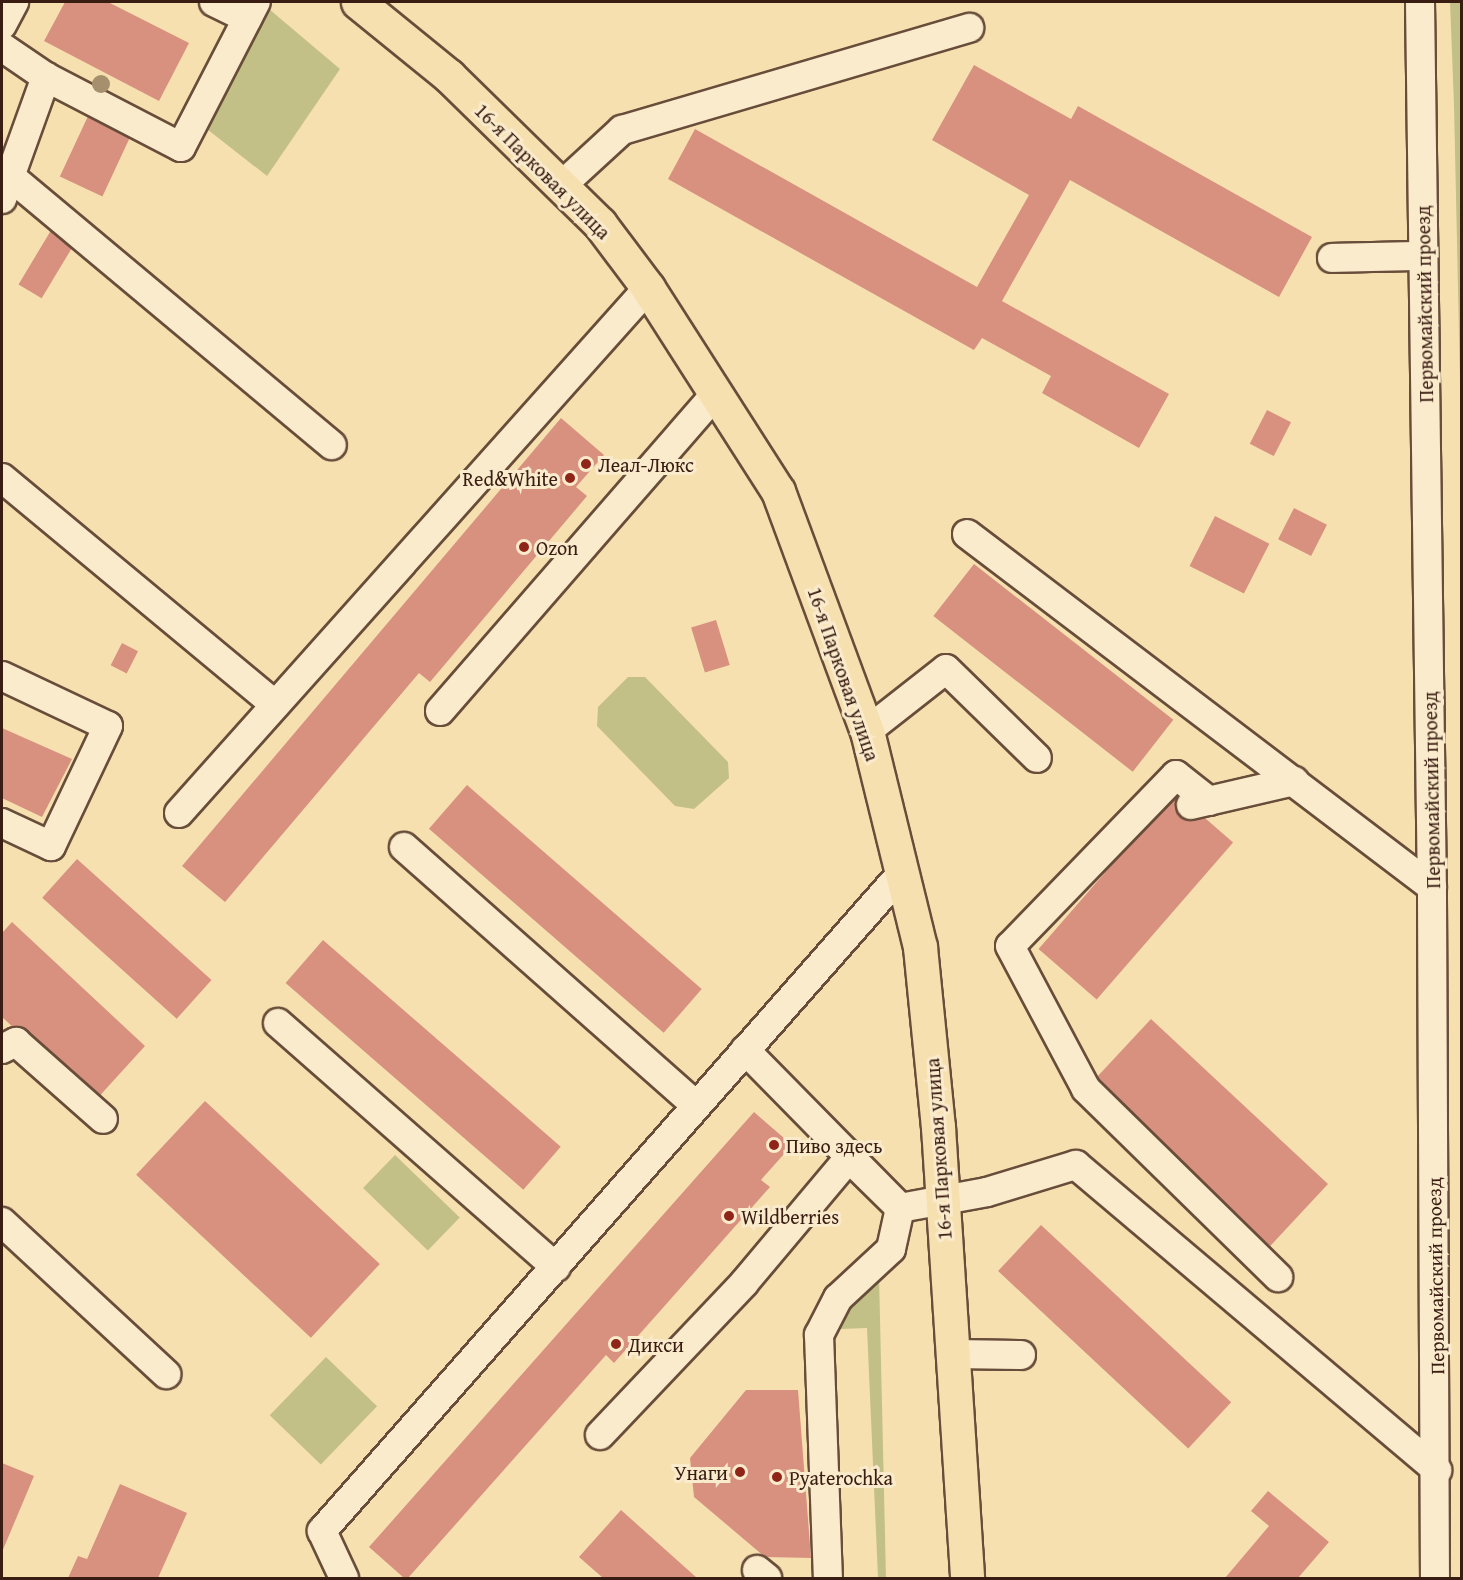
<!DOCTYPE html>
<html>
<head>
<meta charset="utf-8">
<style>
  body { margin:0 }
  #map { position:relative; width:1463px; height:1580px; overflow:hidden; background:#f7e0b0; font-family:"Gentium Book Plus",serif }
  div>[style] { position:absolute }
  .green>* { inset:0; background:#c3c087; transform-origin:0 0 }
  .building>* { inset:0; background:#d8917f; transform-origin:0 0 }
  .roads { filter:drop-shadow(2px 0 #684d3a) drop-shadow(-2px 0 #684d3a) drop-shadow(0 2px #684d3a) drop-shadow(0 -2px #684d3a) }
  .minor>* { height:28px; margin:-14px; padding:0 14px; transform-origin:14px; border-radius:14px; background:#faebcc }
  .major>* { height:33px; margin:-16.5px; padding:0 16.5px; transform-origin:16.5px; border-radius:16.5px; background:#f7e0b0 }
  .trees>* { width:18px; height:18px; margin:-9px; border-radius:50%; background:#a58f6c }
  .dots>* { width:16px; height:16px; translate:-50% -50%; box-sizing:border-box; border:3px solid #faebcc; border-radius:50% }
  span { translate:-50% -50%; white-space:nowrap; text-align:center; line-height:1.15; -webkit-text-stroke:6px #faebcc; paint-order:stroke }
  .street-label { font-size:20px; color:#391c12 }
  .poi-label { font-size:20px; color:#391c12 }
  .left { translate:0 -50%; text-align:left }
  .right { translate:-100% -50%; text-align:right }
  .frame { position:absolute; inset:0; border:3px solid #391c12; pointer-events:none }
</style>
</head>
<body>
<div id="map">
  <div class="green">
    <div style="clip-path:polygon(1450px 2px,1462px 2px,1461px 427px,1454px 105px)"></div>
    <div style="clip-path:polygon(269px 9px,340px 69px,267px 176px,203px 126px)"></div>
    <div style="clip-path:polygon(628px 677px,645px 677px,728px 762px,729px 778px,694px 809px,675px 806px,597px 726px,598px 707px)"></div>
    <div style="left:395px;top:1155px;width:90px;height:46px;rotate:44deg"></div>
    <div style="clip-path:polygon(879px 1275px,886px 1578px,869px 1578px,878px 1578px,867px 1328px,841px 1329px,845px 1311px)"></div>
    <div style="left:326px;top:1357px;width:71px;height:81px;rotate:44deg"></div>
  </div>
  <div class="building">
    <div style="clip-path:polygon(65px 2px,108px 2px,189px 43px,159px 101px,44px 41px)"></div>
    <div style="clip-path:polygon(974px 65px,1071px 119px,1078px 106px,1312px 237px,1279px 297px,1070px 180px,1002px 301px,1169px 394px,1139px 448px,1042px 393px,1051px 376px,982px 338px,974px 350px,668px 179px,695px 129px,977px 287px,1029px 195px,932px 140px)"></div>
    <div style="left:89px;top:114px;width:47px;height:69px;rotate:25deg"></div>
    <div style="left:53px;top:227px;width:27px;height:67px;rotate:31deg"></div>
    <div style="left:1267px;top:410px;width:27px;height:38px;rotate:27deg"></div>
    <div style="clip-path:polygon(561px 418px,604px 455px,576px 487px,587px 496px,430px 682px,419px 673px,225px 902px,182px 866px)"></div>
    <div style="left:1294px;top:508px;width:37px;height:35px;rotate:27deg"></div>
    <div style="left:1215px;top:516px;width:61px;height:56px;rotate:27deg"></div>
    <div style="left:974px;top:564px;width:253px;height:66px;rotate:38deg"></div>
    <div style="left:716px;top:620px;width:47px;height:26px;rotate:73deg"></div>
    <div style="left:122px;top:643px;width:18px;height:25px;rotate:27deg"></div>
    <div style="clip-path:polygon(2px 728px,72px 759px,42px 817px,2px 798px)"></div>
    <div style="left:467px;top:785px;width:311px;height:58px;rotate:41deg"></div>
    <div style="left:1175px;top:792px;width:77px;height:208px;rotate:41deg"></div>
    <div style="left:77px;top:859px;width:181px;height:52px;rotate:42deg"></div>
    <div style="clip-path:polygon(12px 922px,145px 1046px,94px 1102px,2px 1017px,2px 933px)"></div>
    <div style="left:323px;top:940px;width:315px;height:57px;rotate:41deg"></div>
    <div style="left:1151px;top:1019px;width:242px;height:85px;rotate:43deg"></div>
    <div style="left:205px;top:1101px;width:239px;height:101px;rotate:43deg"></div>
    <div style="clip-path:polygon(754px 1112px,792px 1145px,761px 1180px,770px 1187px,614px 1363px,606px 1355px,408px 1578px,404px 1578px,369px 1547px)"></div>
    <div style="left:1041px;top:1225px;width:260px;height:63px;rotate:43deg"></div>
    <div style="clip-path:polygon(746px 1390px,798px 1390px,811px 1558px,765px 1557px,694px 1497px,690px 1458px)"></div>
    <div style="clip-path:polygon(2px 1463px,34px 1476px,2px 1552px)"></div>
    <div style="clip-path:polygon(120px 1484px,187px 1513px,158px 1578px,68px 1578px,78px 1556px,87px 1559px)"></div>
    <div style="clip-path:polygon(1268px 1491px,1329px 1542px,1298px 1578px,1225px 1578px,1269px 1526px,1251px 1511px)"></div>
    <div style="clip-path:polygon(621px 1510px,697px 1578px,603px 1578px,579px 1557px)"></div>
  </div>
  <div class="roads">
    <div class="minor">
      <div style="left:214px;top:2px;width:37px;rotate:26deg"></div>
      <div style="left:1420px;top:2px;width:896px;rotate:89.23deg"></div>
      <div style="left:1432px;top:898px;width:680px;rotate:89.75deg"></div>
      <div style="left:2px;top:25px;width:26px;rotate:-62deg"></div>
      <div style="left:2px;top:47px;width:53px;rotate:34.3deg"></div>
      <div style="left:46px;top:77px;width:152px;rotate:27.4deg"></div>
      <div style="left:181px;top:147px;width:163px;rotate:-62.7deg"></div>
      <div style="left:11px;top:177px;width:418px;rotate:39.9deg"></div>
      <div style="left:561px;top:186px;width:83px;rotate:-42.6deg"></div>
      <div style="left:622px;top:130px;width:362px;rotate:-16.4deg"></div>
      <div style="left:2px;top:199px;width:130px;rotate:-70.2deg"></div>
      <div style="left:1332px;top:258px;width:91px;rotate:-1.3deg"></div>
      <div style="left:2px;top:478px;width:355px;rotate:39.7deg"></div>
      <div style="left:967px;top:534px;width:584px;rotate:37.2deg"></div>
      <div style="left:2px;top:676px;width:117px;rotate:25.3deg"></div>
      <div style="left:108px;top:726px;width:133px;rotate:115.4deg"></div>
      <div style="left:51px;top:846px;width:54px;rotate:-154.9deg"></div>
      <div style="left:440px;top:711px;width:422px;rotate:-49deg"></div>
      <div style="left:867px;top:731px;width:100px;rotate:-38.1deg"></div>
      <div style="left:946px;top:669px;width:127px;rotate:44.4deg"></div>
      <div style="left:1209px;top:801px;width:42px;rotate:-141.8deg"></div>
      <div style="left:1176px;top:775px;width:238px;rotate:134.1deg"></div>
      <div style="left:1010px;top:946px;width:162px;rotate:62deg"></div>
      <div style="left:1086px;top:1089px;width:269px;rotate:44.4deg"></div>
      <div style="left:1191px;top:805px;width:106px;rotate:-13.1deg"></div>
      <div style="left:179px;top:813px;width:704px;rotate:-48.22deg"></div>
      <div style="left:404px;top:847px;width:390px;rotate:41.5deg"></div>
      <div style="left:278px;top:1023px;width:370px;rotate:41.3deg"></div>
      <div style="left:2px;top:1049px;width:16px;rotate:-27deg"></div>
      <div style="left:16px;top:1042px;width:116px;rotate:41.5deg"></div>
      <div style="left:745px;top:1050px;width:221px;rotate:45.5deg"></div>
      <div style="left:900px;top:1208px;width:42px;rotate:102.4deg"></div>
      <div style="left:891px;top:1249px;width:72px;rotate:137.2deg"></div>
      <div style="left:838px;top:1298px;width:42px;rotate:117.2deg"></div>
      <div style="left:819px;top:1335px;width:243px;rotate:87.9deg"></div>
      <div style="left:2px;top:1222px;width:224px;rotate:42.8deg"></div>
      <div style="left:952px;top:1354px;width:69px;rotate:0.8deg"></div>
      <div style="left:600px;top:1435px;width:209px;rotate:-46.5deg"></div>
      <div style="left:744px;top:1283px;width:163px;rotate:-50deg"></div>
      <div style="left:849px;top:1158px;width:71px;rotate:44.4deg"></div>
      <div style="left:900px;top:1208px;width:88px;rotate:-10.4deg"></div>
      <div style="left:987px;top:1192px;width:93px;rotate:-16.9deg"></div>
      <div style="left:1076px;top:1165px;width:473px;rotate:40.2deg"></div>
      <div style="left:757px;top:1570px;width:13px;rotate:39deg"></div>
      <div style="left:344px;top:1578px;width:52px;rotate:-115.1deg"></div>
      <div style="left:322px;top:1531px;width:877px;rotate:-48.61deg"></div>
    </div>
    <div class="major">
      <div style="left:358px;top:2px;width:117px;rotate:39.1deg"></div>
      <div style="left:449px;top:76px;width:211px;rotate:44.4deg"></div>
      <div style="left:600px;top:224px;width:80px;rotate:53.1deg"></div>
      <div style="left:648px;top:288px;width:241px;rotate:57.4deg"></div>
      <div style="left:778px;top:491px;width:256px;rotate:69.7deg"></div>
      <div style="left:867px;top:731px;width:222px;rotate:76.2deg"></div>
      <div style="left:920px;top:947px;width:181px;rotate:84.3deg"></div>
      <div style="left:938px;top:1127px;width:452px;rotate:86.3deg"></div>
    </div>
  </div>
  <div class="trees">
    <div style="left:101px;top:84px"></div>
  </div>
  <div class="dots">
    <div style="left:586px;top:464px;background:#8f2418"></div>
    <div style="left:570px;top:478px;background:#8f2418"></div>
    <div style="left:524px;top:547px;background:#8f2418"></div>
    <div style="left:774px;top:1145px;background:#8f2418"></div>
    <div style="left:729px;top:1216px;background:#8f2418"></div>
    <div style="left:616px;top:1344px;background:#8f2418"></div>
    <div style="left:740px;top:1472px;background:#8f2418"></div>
    <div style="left:777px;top:1477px;background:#8f2418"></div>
  </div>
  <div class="street-label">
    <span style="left:543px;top:171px;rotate:45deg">16-я Парковая улица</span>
    <span style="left:1424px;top:304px;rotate:-91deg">Первомайский проезд</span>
    <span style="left:844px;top:674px;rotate:71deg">16-я Парковая улица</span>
    <span style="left:1431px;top:790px;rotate:-91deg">Первомайский проезд</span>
    <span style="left:938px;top:1149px;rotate:-94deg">16-я Парковая улица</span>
    <span style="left:1435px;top:1276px;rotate:-91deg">Первомайский проезд</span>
  </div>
  <div class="poi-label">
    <span class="left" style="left:598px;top:464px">Леал-Люкс</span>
    <span class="right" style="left:558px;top:478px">Red&amp;White</span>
    <span class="left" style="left:536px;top:547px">Ozon</span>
    <span class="left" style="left:786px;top:1145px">Пиво здесь</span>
    <span class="left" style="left:741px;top:1216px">Wildberries</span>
    <span class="left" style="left:628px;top:1344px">Дикси</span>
    <span class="right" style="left:728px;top:1472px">Унаги</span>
    <span class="left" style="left:789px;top:1477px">Pyaterochka</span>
  </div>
  <div class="frame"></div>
</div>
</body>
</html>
